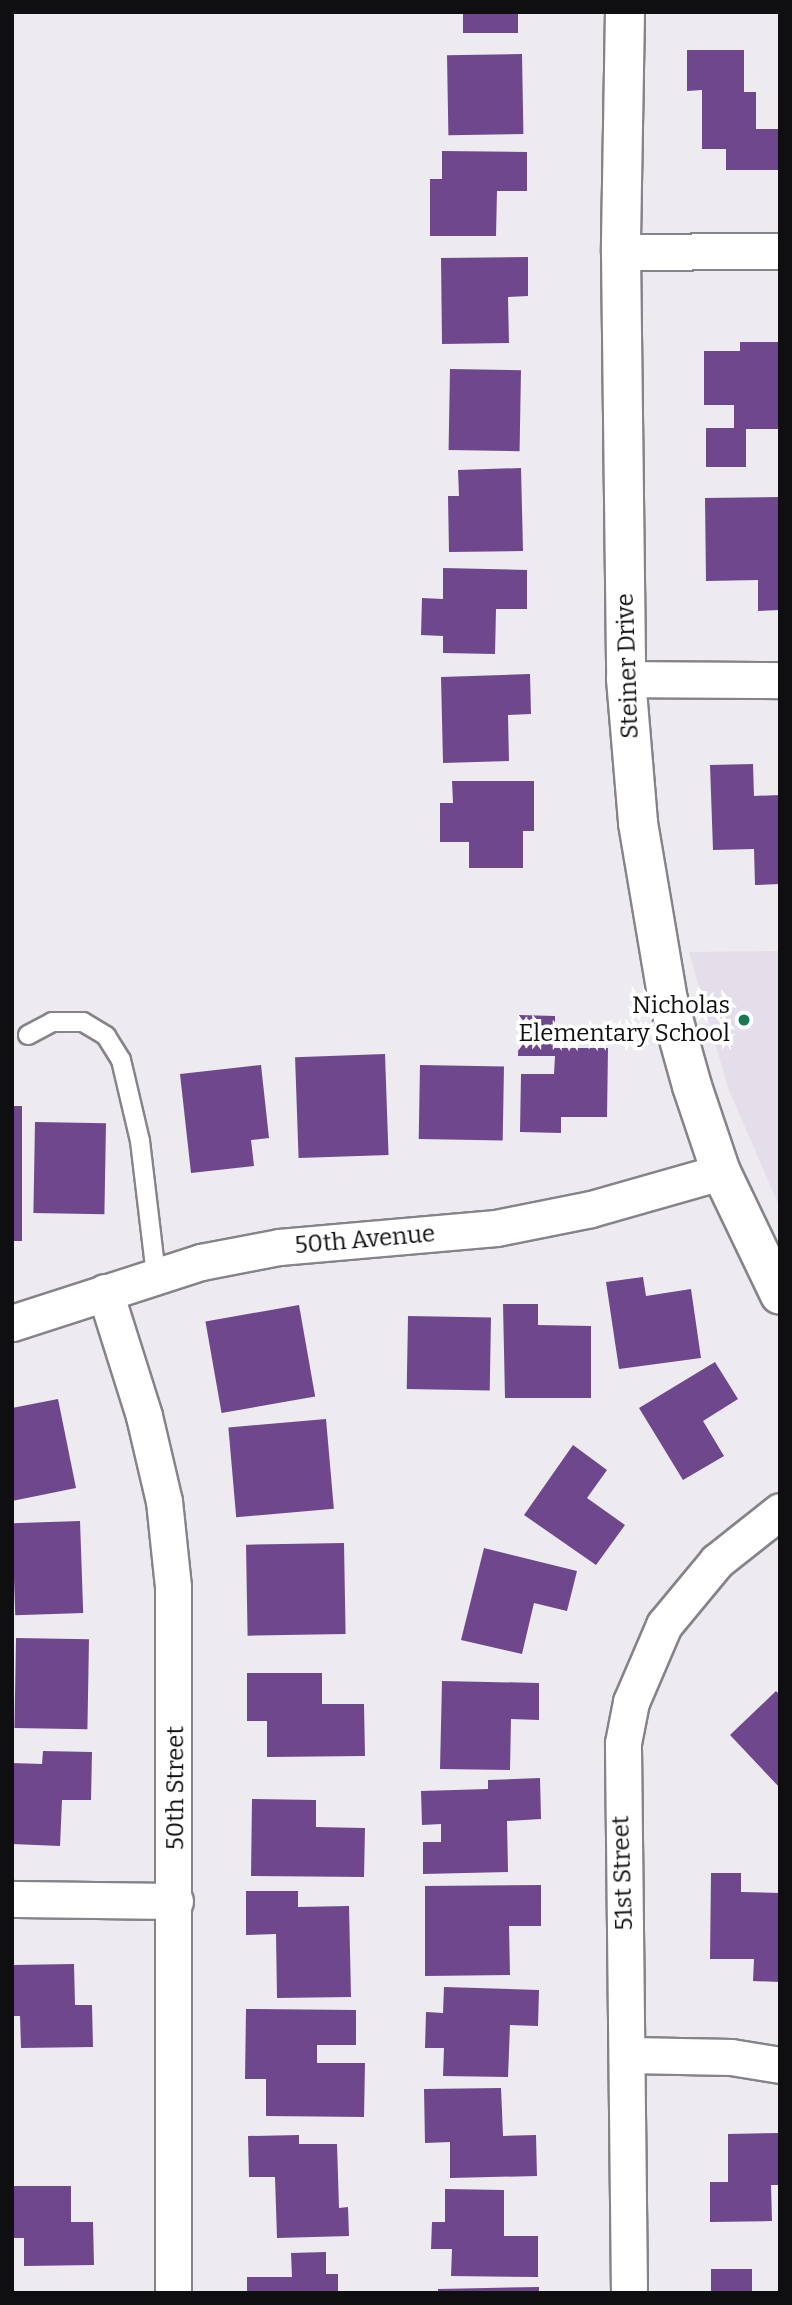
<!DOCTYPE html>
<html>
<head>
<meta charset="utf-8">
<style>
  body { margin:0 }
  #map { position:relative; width:792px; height:2305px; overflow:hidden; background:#edeaf0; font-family:Bitter,serif }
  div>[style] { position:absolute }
  .built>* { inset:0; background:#e4ddea }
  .building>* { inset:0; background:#6f478d; transform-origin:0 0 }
  .roads { filter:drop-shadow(2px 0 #868389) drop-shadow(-2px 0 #868389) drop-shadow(0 2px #868389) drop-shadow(0 -2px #868389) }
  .service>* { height:18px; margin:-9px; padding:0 9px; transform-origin:9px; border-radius:9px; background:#fff }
  .minor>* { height:35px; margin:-17.5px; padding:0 17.5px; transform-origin:17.5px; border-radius:17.5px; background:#fff }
  .tertiary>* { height:38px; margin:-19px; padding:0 19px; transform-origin:19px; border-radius:19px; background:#fff }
  .dots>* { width:19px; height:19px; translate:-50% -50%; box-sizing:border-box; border:4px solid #fff; border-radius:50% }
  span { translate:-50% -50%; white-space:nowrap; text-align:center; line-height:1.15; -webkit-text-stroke:7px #fff; paint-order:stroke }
  .street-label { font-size:24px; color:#0f0e10 }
  .poi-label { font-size:24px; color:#0f0e10 }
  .right { translate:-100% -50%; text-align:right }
  .frame { position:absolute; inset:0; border:14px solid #0f0e10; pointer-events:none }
</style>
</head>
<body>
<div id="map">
  <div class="built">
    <div style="clip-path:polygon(780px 951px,780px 1208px,728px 1088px,689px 952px)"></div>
  </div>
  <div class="building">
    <div style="left:463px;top:12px;width:55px;height:21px"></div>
    <div style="clip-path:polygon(687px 50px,744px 50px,744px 92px,756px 92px,756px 129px,780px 129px,780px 170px,726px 170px,726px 149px,702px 149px,702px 90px,687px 91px)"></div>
    <div style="left:522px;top:54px;width:80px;height:75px;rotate:89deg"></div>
    <div style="clip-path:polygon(442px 151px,527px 152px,527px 191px,497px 191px,496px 236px,430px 236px,430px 179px,442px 179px)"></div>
    <div style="clip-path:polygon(528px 257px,528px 296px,508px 297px,509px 343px,442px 344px,441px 258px)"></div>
    <div style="clip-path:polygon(740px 342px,780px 342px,780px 429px,746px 429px,746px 467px,706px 467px,706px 428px,734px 428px,734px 405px,704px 405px,704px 351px,740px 351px)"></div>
    <div style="left:450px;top:369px;width:71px;height:81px;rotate:1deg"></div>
    <div style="clip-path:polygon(521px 468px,523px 551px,449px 552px,448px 496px,459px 496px,458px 470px)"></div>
    <div style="clip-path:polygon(780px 497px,780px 610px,758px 611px,758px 580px,706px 581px,705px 498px)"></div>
    <div style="clip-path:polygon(443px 568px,527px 570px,527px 609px,496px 609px,495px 654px,443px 653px,443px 636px,421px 635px,422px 598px,443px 599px)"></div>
    <div style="clip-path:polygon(530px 674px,531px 714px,508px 715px,509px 761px,443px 763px,441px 677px)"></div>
    <div style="clip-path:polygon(753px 764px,754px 796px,780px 795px,780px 884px,755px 885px,754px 849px,713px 850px,710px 765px)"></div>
    <div style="clip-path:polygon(452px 781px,534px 781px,534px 831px,523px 831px,523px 868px,469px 868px,469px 842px,440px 842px,440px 803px,453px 803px)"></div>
    <div style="clip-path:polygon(519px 1015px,555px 1016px,555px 1048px,608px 1048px,607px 1117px,561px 1117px,561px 1133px,520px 1132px,521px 1074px,554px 1074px,555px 1056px,518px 1056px)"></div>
    <div style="left:385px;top:1054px;width:101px;height:90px;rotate:88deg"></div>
    <div style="clip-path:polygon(261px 1065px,269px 1138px,251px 1140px,254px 1166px,191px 1173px,180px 1074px)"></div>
    <div style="left:420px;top:1065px;width:84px;height:74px;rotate:1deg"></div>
    <div style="left:12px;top:1106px;width:10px;height:135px"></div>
    <div style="left:35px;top:1122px;width:71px;height:91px;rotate:1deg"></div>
    <div style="clip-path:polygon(643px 1277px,646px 1296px,691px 1289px,701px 1358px,619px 1369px,606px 1282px)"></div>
    <div style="clip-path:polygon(503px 1304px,538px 1304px,538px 1325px,591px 1326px,591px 1398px,505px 1398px)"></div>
    <div style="left:299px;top:1305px;width:93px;height:95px;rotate:80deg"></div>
    <div style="left:408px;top:1316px;width:83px;height:73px;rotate:1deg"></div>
    <div style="clip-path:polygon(715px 1362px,738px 1399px,703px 1421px,724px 1456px,683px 1480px,639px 1408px)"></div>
    <div style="clip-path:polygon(58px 1399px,76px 1488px,12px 1501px,12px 1408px)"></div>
    <div style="left:326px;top:1419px;width:90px;height:98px;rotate:85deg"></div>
    <div style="clip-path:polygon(573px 1445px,607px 1470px,587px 1498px,625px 1525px,596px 1565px,524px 1515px)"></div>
    <div style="left:80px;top:1521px;width:92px;height:68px;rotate:88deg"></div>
    <div style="left:344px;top:1543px;width:91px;height:98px;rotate:89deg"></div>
    <div style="clip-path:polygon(484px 1548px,577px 1571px,567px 1611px,534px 1603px,522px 1654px,461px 1640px)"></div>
    <div style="left:16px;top:1638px;width:73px;height:90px;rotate:1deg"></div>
    <div style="clip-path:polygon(247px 1673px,322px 1673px,322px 1704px,364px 1704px,365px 1756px,267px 1757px,267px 1721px,247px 1721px)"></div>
    <div style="clip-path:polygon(442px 1681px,539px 1683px,539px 1720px,511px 1719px,510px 1770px,440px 1769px)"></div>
    <div style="clip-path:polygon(776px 1691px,780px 1695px,780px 1788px,730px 1735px)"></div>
    <div style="clip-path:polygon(43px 1751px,92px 1752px,91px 1800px,62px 1800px,60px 1846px,12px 1844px,12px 1763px,42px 1764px)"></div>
    <div style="clip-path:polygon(540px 1778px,541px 1819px,507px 1821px,508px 1872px,423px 1874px,423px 1842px,441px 1842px,441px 1824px,422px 1825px,421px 1791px,488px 1789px,488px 1780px)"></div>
    <div style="clip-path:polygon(252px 1799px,316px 1800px,316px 1827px,365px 1828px,364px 1877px,251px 1876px)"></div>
    <div style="clip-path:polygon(711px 1873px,741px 1873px,741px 1892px,780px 1893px,780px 1982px,753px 1981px,754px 1959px,710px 1959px)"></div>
    <div style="clip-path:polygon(541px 1885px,541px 1926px,509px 1926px,510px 1975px,425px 1976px,425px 1886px)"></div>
    <div style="clip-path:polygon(246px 1891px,298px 1891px,298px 1907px,349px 1906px,351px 1997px,277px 1998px,276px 1934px,246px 1935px)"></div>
    <div style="clip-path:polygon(74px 1964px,75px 2005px,92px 2005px,93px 2047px,21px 2048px,20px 2016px,12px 2016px,12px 1965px)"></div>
    <div style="clip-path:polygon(444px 1987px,539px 1990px,538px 2026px,510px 2025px,508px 2077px,443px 2076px,444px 2048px,425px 2048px,426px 2012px,443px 2013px)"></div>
    <div style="clip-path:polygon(246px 2009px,356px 2010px,356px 2045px,317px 2045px,317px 2063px,365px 2063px,364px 2117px,266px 2116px,266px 2079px,245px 2079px)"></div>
    <div style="clip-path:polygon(501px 2088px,503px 2136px,536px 2135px,537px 2176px,450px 2178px,450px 2142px,425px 2143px,424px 2089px)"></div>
    <div style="clip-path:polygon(780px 2133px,780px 2185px,771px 2185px,772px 2221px,710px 2222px,710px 2182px,728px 2182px,728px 2134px)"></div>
    <div style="clip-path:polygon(299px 2135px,299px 2144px,337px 2144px,339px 2208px,348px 2207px,349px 2236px,277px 2238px,275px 2177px,249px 2177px,248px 2136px)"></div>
    <div style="clip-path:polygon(12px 2186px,71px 2186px,71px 2222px,93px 2222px,94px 2265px,24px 2266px,24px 2238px,12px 2238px)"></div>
    <div style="clip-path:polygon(445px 2189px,504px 2190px,504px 2236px,538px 2236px,538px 2277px,451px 2276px,452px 2249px,431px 2249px,432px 2222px,445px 2222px)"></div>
    <div style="clip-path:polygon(326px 2252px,326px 2274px,338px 2274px,338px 2293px,247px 2293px,247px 2277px,292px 2277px,291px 2253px)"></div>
    <div style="left:752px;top:2269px;width:24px;height:41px;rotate:90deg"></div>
    <div style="clip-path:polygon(539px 2287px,539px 2293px,438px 2293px,438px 2289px)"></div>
  </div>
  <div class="roads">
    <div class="service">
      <div style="left:28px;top:1035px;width:27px;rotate:-28deg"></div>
      <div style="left:52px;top:1022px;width:31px"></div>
      <div style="left:83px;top:1022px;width:27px;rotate:31deg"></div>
      <div style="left:106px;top:1036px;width:28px;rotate:58deg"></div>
      <div style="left:121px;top:1060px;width:83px;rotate:76.8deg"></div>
      <div style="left:140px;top:1141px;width:135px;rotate:83.2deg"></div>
    </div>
    <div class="minor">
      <div style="left:621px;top:252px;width:159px;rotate:-0.4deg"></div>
      <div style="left:626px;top:679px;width:154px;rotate:0.4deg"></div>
      <div style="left:105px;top:1292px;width:130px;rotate:72.5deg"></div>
      <div style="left:144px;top:1416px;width:87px;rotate:76.8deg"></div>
      <div style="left:164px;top:1501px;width:86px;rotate:84deg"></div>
      <div style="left:173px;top:1587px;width:706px;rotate:90deg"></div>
      <div style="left:12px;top:1323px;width:199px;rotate:-17.9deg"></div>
      <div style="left:201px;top:1262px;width:79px;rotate:-10.9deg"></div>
      <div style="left:279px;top:1247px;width:218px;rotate:-5deg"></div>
      <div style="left:496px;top:1228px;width:97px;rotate:-11.3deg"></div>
      <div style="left:591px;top:1209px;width:135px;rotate:-15.9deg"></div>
      <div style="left:12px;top:1899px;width:163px;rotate:0.7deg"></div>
      <div style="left:630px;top:2055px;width:101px;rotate:1.1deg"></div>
      <div style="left:731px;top:2057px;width:50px;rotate:9.3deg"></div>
      <div style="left:629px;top:2293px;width:550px;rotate:-90.63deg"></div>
      <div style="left:623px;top:1743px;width:42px;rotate:-79deg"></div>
      <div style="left:631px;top:1702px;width:84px;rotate:-66.8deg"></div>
      <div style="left:664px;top:1625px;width:83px;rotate:-50.4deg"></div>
      <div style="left:717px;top:1561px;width:80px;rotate:-38.4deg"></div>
    </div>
    <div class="tertiary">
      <div style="left:625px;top:12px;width:240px;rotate:91deg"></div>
      <div style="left:621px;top:252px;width:427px;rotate:89.3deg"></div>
      <div style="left:626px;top:679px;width:144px;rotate:85.2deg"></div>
      <div style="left:638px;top:823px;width:180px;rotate:80.4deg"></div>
      <div style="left:668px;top:1000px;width:89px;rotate:74.4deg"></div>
      <div style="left:692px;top:1086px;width:91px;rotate:71.4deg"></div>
      <div style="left:721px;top:1172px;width:136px;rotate:64.4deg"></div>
    </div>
  </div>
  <div class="dots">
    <div style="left:744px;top:1020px;background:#1b7950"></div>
  </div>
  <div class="street-label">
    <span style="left:628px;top:666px;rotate:-92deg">Steiner Drive</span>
    <span style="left:365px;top:1240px;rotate:-5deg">50th Avenue</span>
    <span style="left:176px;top:1788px;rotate:-90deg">50th Street</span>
    <span style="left:623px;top:1873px;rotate:-92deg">51st Street</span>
  </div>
  <div class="poi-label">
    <span class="right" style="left:730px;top:1020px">Nicholas<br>Elementary School</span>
  </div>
  <div class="frame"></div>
</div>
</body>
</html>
